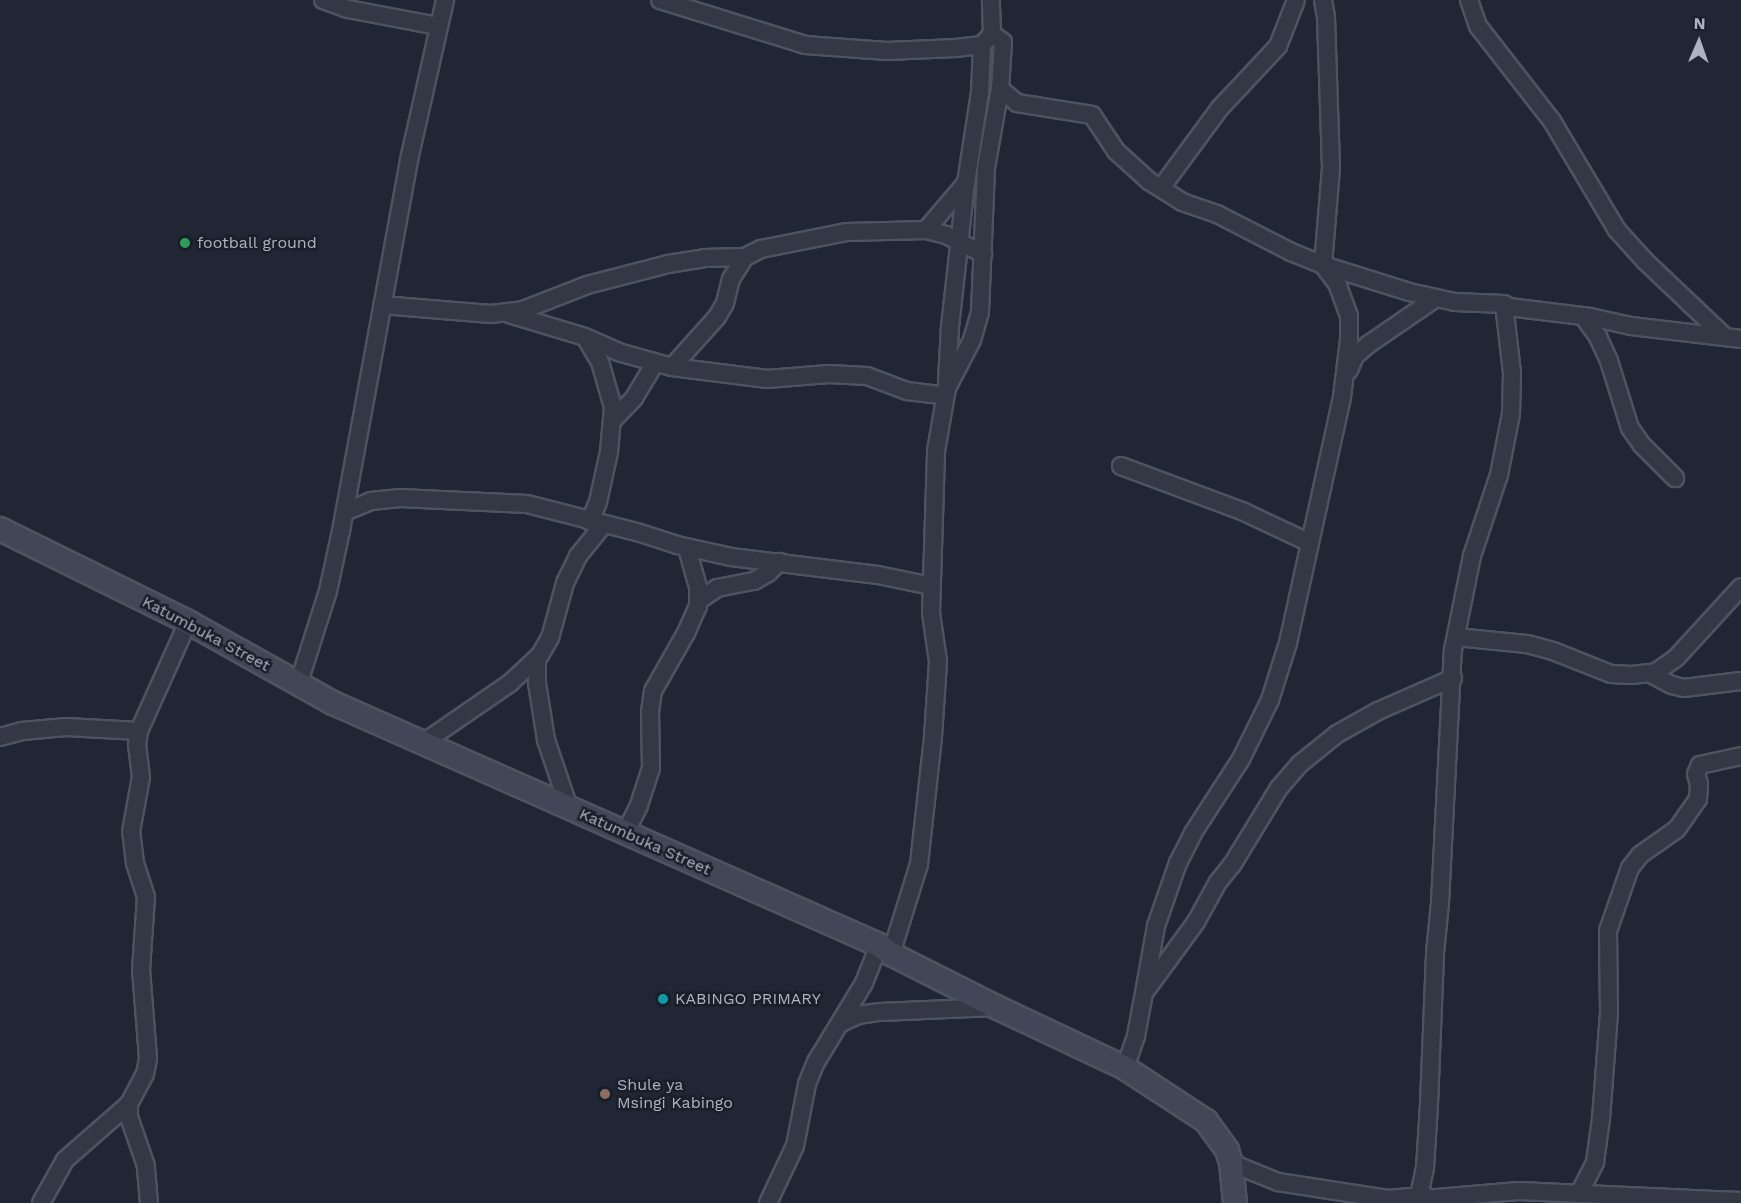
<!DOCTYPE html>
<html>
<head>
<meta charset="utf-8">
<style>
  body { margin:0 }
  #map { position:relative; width:1741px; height:1203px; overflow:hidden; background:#202634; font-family:"Work Sans",sans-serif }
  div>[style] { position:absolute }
  .roads { filter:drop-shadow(2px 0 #4e5360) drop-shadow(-2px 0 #4e5360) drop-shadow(0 2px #4e5360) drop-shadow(0 -2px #4e5360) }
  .street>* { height:16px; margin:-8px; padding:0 8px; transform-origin:8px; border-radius:8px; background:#343845 }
  .secondary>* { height:22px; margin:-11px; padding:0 11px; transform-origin:11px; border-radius:11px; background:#424757 }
  .dots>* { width:16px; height:16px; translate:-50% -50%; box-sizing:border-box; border:3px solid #191e29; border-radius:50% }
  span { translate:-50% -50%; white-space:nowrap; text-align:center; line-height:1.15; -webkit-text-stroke:5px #191e29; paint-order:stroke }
  .poi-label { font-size:16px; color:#aeb3c2 }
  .left { translate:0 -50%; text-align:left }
  .street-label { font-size:16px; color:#aeb3c2 }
  .north { position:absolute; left:1669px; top:12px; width:60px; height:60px; -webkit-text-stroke:4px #191e29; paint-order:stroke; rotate:2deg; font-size:16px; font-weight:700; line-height:24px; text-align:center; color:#aeb3c2 }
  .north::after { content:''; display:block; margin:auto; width:21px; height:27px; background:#aeb3c2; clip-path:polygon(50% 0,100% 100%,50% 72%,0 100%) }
</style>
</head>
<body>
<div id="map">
  <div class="roads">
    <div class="street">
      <div style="left:323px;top:0;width:27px;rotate:20deg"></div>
      <div style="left:348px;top:9px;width:92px;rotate:10.7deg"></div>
      <div style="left:660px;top:0;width:152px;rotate:17.2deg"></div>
      <div style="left:805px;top:45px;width:82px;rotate:4.2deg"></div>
      <div style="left:887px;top:51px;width:69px;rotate:-2.5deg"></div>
      <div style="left:956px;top:48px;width:26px;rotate:-7deg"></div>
      <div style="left:982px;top:45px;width:15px;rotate:-48deg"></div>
      <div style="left:1469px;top:0;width:28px;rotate:71deg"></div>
      <div style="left:1478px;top:26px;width:120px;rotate:52.1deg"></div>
      <div style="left:1552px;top:121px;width:127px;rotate:59.2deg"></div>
      <div style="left:1617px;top:230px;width:42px;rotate:47.9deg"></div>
      <div style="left:1645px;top:261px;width:108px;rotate:43.5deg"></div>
      <div style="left:1000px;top:89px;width:22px;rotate:39deg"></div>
      <div style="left:1017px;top:103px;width:76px;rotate:9.1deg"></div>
      <div style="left:1092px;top:115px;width:43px;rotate:56.3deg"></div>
      <div style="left:1116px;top:151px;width:45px;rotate:42.3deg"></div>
      <div style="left:1149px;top:181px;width:39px;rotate:32deg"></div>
      <div style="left:1182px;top:202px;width:37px;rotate:19deg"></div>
      <div style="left:1217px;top:214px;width:83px;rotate:27.2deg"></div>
      <div style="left:1291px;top:252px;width:35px;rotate:22deg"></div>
      <div style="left:1323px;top:265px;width:90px;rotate:17.4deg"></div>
      <div style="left:1409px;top:292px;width:47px;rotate:12.3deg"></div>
      <div style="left:1455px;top:302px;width:49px;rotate:2.3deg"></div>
      <div style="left:1504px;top:304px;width:6px;rotate:31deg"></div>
      <div style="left:1509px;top:307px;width:82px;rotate:7deg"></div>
      <div style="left:1590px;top:317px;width:42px;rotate:12.4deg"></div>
      <div style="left:1631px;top:326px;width:111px;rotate:6.7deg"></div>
      <div style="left:1161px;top:188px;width:99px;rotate:-53.6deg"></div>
      <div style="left:1220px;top:108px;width:85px;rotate:-46.9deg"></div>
      <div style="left:1278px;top:46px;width:49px;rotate:-68.6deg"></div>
      <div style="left:926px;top:230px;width:62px;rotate:-49.6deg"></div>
      <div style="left:966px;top:183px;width:91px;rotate:-81.2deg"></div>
      <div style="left:980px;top:93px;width:48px;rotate:-87.6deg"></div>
      <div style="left:382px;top:305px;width:109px;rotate:4.7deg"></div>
      <div style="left:491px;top:314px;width:32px;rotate:-7deg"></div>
      <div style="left:523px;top:310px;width:69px;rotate:-21.3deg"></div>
      <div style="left:587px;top:285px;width:84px;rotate:-14.5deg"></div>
      <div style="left:668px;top:264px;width:36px;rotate:-9deg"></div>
      <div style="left:704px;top:258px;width:41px;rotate:-1.4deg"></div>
      <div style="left:745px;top:257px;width:18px;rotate:-27deg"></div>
      <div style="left:761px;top:249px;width:88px;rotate:-11.2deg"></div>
      <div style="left:847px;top:232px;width:79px;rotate:-1.5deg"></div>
      <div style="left:926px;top:230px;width:21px;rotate:14deg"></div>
      <div style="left:946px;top:235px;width:42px;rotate:27.2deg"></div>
      <div style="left:509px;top:314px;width:79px;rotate:16.8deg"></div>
      <div style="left:585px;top:337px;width:36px;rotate:24deg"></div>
      <div style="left:618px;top:352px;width:56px;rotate:15.5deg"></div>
      <div style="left:672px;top:367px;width:96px;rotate:7.2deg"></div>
      <div style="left:767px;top:379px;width:62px;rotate:-4.6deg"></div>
      <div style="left:829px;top:374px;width:38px;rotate:3deg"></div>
      <div style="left:867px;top:376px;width:43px;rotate:20.6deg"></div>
      <div style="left:907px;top:391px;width:38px;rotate:7deg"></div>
      <div style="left:1583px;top:316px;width:26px;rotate:54deg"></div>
      <div style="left:1598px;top:337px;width:26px;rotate:65deg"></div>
      <div style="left:1609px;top:361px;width:70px;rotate:72.6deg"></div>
      <div style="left:1630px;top:428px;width:21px;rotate:55deg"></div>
      <div style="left:1642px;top:445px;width:47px;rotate:45deg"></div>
      <div style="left:585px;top:337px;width:29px;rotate:59deg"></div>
      <div style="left:600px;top:362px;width:47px;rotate:73.9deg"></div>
      <div style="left:613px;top:407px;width:45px;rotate:95.1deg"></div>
      <div style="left:609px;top:452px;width:51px;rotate:102.4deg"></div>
      <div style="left:598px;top:502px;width:21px;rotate:113deg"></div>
      <div style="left:672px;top:367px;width:67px;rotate:-48deg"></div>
      <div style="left:717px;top:317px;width:16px;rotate:-60deg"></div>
      <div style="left:725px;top:303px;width:25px;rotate:-76deg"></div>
      <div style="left:731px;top:279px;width:26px;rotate:-58deg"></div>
      <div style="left:1349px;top:370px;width:15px;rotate:-67deg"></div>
      <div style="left:1355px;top:356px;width:18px;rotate:-41deg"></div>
      <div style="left:1369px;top:344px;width:81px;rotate:-34.5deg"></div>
      <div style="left:947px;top:382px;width:55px;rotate:-86.9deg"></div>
      <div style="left:950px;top:327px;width:145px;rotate:-83.7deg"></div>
      <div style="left:612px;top:421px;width:32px;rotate:-46deg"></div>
      <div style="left:634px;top:398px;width:41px;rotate:-59deg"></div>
      <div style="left:1121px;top:466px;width:129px;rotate:20.4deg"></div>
      <div style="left:1242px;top:511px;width:75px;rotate:25.2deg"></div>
      <div style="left:345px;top:512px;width:28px;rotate:-23deg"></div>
      <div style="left:371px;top:501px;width:29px;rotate:-6deg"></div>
      <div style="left:400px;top:498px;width:127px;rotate:2.7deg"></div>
      <div style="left:527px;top:504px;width:114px;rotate:14.3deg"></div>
      <div style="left:637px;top:532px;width:42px;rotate:18deg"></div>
      <div style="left:677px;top:545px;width:55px;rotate:12.5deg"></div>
      <div style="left:731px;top:557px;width:148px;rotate:7deg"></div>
      <div style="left:878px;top:575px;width:54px;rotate:11.7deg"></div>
      <div style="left:698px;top:601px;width:23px;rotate:-34deg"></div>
      <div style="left:717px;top:588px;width:38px;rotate:-11deg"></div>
      <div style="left:754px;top:581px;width:16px;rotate:-30deg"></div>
      <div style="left:768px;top:573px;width:16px;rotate:-45deg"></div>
      <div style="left:1456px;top:637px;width:71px;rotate:5.6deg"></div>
      <div style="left:1527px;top:644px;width:27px;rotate:15deg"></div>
      <div style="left:1553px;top:651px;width:62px;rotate:21.6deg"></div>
      <div style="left:1611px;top:674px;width:21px;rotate:3deg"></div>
      <div style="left:1632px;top:675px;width:24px;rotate:-7deg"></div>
      <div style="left:1656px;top:672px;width:24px;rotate:-35deg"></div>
      <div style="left:1676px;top:658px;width:96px;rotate:-47.5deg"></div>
      <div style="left:537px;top:658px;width:25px;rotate:90deg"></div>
      <div style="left:537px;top:683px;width:58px;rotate:81deg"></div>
      <div style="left:546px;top:740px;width:72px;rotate:71.3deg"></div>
      <div style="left:1649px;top:673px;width:26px;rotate:28deg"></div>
      <div style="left:1672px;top:685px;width:12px;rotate:14deg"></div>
      <div style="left:1684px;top:688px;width:57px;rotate:-7deg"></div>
      <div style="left:299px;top:682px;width:96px;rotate:-72.3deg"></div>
      <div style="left:328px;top:591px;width:61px;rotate:-77.8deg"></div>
      <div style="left:341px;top:531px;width:377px;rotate:-79.6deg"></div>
      <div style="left:409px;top:160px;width:164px;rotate:-77.3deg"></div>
      <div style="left:0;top:737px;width:23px;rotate:-15deg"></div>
      <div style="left:22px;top:731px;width:44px;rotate:-5.2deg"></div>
      <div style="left:66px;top:727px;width:73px;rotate:3.1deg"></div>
      <div style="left:423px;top:743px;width:106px;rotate:-34.6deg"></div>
      <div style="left:510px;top:683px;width:41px;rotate:-43deg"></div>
      <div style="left:540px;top:655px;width:20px;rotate:-60deg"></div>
      <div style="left:550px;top:638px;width:57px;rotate:-74.7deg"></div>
      <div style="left:565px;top:583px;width:30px;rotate:-64deg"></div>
      <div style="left:578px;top:556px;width:41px;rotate:-50.9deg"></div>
      <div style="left:625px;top:833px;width:31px;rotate:-63deg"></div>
      <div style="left:639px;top:805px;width:39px;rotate:-72deg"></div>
      <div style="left:651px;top:768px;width:56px;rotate:-91deg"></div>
      <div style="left:650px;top:712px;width:21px;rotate:-82deg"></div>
      <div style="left:653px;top:691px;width:67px;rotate:-60.4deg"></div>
      <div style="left:686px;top:633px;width:30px;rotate:-66deg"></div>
      <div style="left:698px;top:606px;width:19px;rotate:-90deg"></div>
      <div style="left:698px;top:587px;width:41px;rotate:-105.8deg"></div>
      <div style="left:891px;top:954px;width:94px;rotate:-72.7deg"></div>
      <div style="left:919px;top:864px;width:128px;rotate:-83.7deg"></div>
      <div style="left:933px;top:737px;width:76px;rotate:-86.2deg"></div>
      <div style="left:938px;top:661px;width:49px;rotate:-98.3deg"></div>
      <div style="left:931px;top:613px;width:162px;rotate:-88.2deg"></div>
      <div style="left:936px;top:451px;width:64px;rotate:-80.1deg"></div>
      <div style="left:947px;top:388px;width:54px;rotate:-62.5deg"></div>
      <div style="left:972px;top:340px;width:29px;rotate:-74deg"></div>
      <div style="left:980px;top:312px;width:144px;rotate:-87.6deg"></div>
      <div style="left:986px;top:168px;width:80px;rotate:-80deg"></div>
      <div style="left:1000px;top:89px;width:47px;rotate:-86.3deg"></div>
      <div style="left:1003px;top:42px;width:14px;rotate:-144deg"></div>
      <div style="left:992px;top:34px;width:34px;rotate:-92deg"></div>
      <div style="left:1144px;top:993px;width:68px;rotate:-79.8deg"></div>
      <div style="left:1156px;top:926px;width:67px;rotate:-70.8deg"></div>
      <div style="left:1178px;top:863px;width:34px;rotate:-63deg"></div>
      <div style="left:1193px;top:833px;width:88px;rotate:-57deg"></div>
      <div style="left:1241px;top:759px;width:66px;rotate:-63.8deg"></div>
      <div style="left:1270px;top:700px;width:60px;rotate:-72.5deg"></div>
      <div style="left:1288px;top:643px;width:252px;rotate:-77.6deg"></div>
      <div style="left:1342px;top:397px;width:57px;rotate:-83deg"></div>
      <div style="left:1349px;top:340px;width:24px;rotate:-90deg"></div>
      <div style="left:1349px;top:316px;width:33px;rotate:-110deg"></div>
      <div style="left:1338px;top:285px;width:25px;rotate:-127deg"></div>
      <div style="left:1323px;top:265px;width:97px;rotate:-85.3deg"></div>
      <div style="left:1331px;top:168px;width:151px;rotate:-91.9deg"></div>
      <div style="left:1326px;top:17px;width:17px;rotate:-100deg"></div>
      <div style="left:841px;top:1023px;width:19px;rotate:-25deg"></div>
      <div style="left:858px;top:1015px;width:22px;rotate:-8deg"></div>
      <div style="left:880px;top:1012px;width:115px;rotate:-2.5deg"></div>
      <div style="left:1125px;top:1068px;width:34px;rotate:-71deg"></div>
      <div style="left:1136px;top:1036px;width:44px;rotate:-79.5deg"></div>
      <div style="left:1144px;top:993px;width:88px;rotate:-53.8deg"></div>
      <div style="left:1196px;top:922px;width:46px;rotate:-61.2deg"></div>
      <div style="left:1218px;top:882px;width:22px;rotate:-51deg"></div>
      <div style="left:1232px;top:865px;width:90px;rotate:-58.6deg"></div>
      <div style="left:1279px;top:788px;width:33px;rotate:-49deg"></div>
      <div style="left:1301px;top:763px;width:46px;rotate:-38.9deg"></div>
      <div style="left:1337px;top:734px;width:47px;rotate:-29.3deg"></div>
      <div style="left:1378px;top:711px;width:82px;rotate:-23.7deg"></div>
      <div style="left:1231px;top:1163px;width:51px;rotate:22deg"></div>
      <div style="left:1278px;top:1182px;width:111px;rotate:8.8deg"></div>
      <div style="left:1388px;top:1199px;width:37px;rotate:-5deg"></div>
      <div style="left:1425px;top:1196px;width:3px;rotate:90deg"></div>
      <div style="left:1425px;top:1199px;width:94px;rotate:-4.9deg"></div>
      <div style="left:1519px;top:1191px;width:222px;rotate:2.6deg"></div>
      <div style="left:1579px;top:1194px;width:36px;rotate:-63deg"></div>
      <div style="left:1595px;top:1162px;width:43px;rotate:-82.1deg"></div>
      <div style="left:1601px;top:1119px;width:106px;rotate:-85.7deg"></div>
      <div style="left:1609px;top:1013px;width:82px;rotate:-90.7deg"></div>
      <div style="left:1608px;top:931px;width:67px;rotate:-70.8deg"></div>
      <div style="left:1630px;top:868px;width:16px;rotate:-52deg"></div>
      <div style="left:1640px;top:855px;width:45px;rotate:-35.1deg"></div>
      <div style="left:1677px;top:829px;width:16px;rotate:-55deg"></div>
      <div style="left:1686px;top:816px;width:21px;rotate:-55deg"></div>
      <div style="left:1698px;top:799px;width:15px;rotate:-86deg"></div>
      <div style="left:1699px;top:784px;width:10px;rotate:-107deg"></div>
      <div style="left:1696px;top:774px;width:10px;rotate:-66deg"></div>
      <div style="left:1700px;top:765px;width:42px;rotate:-12.4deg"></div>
      <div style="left:41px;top:1203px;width:49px;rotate:-60.8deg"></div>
      <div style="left:65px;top:1160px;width:85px;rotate:-41.2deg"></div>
      <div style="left:149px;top:1203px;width:37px;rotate:-95deg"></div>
      <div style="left:146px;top:1166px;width:52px;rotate:-109.1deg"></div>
      <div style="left:129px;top:1117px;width:13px;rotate:-90deg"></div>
      <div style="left:129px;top:1104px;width:34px;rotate:-62deg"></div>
      <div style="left:145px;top:1074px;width:16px;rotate:-79deg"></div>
      <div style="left:148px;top:1058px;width:88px;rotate:-94.5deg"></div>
      <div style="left:141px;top:970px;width:73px;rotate:-86.1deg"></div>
      <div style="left:146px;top:897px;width:36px;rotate:-108deg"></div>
      <div style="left:135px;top:863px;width:31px;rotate:-97deg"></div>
      <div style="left:131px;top:832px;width:56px;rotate:-79.7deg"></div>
      <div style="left:141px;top:777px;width:32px;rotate:-97deg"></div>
      <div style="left:137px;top:745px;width:14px;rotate:-82deg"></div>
      <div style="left:139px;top:731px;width:120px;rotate:-65.8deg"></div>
      <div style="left:768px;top:1203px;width:63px;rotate:-64.7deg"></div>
      <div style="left:795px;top:1146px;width:63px;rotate:-79deg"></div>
      <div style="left:807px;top:1084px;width:24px;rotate:-68deg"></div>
      <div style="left:816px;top:1062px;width:92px;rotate:-58.7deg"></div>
      <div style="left:864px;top:983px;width:41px;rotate:-68.5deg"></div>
      <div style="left:1417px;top:1203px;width:11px;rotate:-41deg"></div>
      <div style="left:1425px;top:1196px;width:7px;rotate:-135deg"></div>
      <div style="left:1420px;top:1191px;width:24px;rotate:-78deg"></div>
      <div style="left:1425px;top:1168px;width:64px;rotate:-86.4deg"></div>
      <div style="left:1429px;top:1104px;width:151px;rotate:-87.7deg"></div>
      <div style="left:1435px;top:953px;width:50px;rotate:-84.3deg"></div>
      <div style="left:1440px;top:903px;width:253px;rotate:-87.1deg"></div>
      <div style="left:1453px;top:650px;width:96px;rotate:-78.6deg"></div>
      <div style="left:1472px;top:556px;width:85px;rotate:-71.6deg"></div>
      <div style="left:1499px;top:475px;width:62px;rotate:-78.9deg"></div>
      <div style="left:1511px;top:414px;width:41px;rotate:-88.6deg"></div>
      <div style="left:1512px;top:373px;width:69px;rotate:-96.6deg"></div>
    </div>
    <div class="secondary">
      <div style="left:0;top:529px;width:210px;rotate:26.3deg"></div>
      <div style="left:188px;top:622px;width:166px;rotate:29.2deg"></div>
      <div style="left:333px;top:703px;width:597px;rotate:23.9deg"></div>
      <div style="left:879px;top:945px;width:15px;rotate:37deg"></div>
      <div style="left:891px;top:954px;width:118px;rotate:26.8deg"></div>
      <div style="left:996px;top:1007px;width:143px;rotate:25.3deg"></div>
      <div style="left:1125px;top:1068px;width:97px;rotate:33.2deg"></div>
      <div style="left:1206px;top:1121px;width:36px;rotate:54deg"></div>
      <div style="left:1227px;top:1150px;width:14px;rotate:73deg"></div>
      <div style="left:1231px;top:1163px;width:40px;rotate:84.3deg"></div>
    </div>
  </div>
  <div class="dots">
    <div style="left:185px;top:243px;background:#2e9e5b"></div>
    <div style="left:663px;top:999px;background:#0f9aa8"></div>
    <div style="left:605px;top:1094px;background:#8d6e63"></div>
  </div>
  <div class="poi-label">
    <span class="left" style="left:197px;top:243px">football ground</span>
    <span class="left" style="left:675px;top:999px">KABINGO PRIMARY</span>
    <span class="left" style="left:617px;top:1094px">Shule ya<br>Msingi Kabingo</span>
  </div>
  <div class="street-label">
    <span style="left:206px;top:634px;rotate:28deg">Katumbuka Street</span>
    <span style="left:645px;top:842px;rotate:24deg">Katumbuka Street</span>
  </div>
  <div class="north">N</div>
</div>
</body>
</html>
